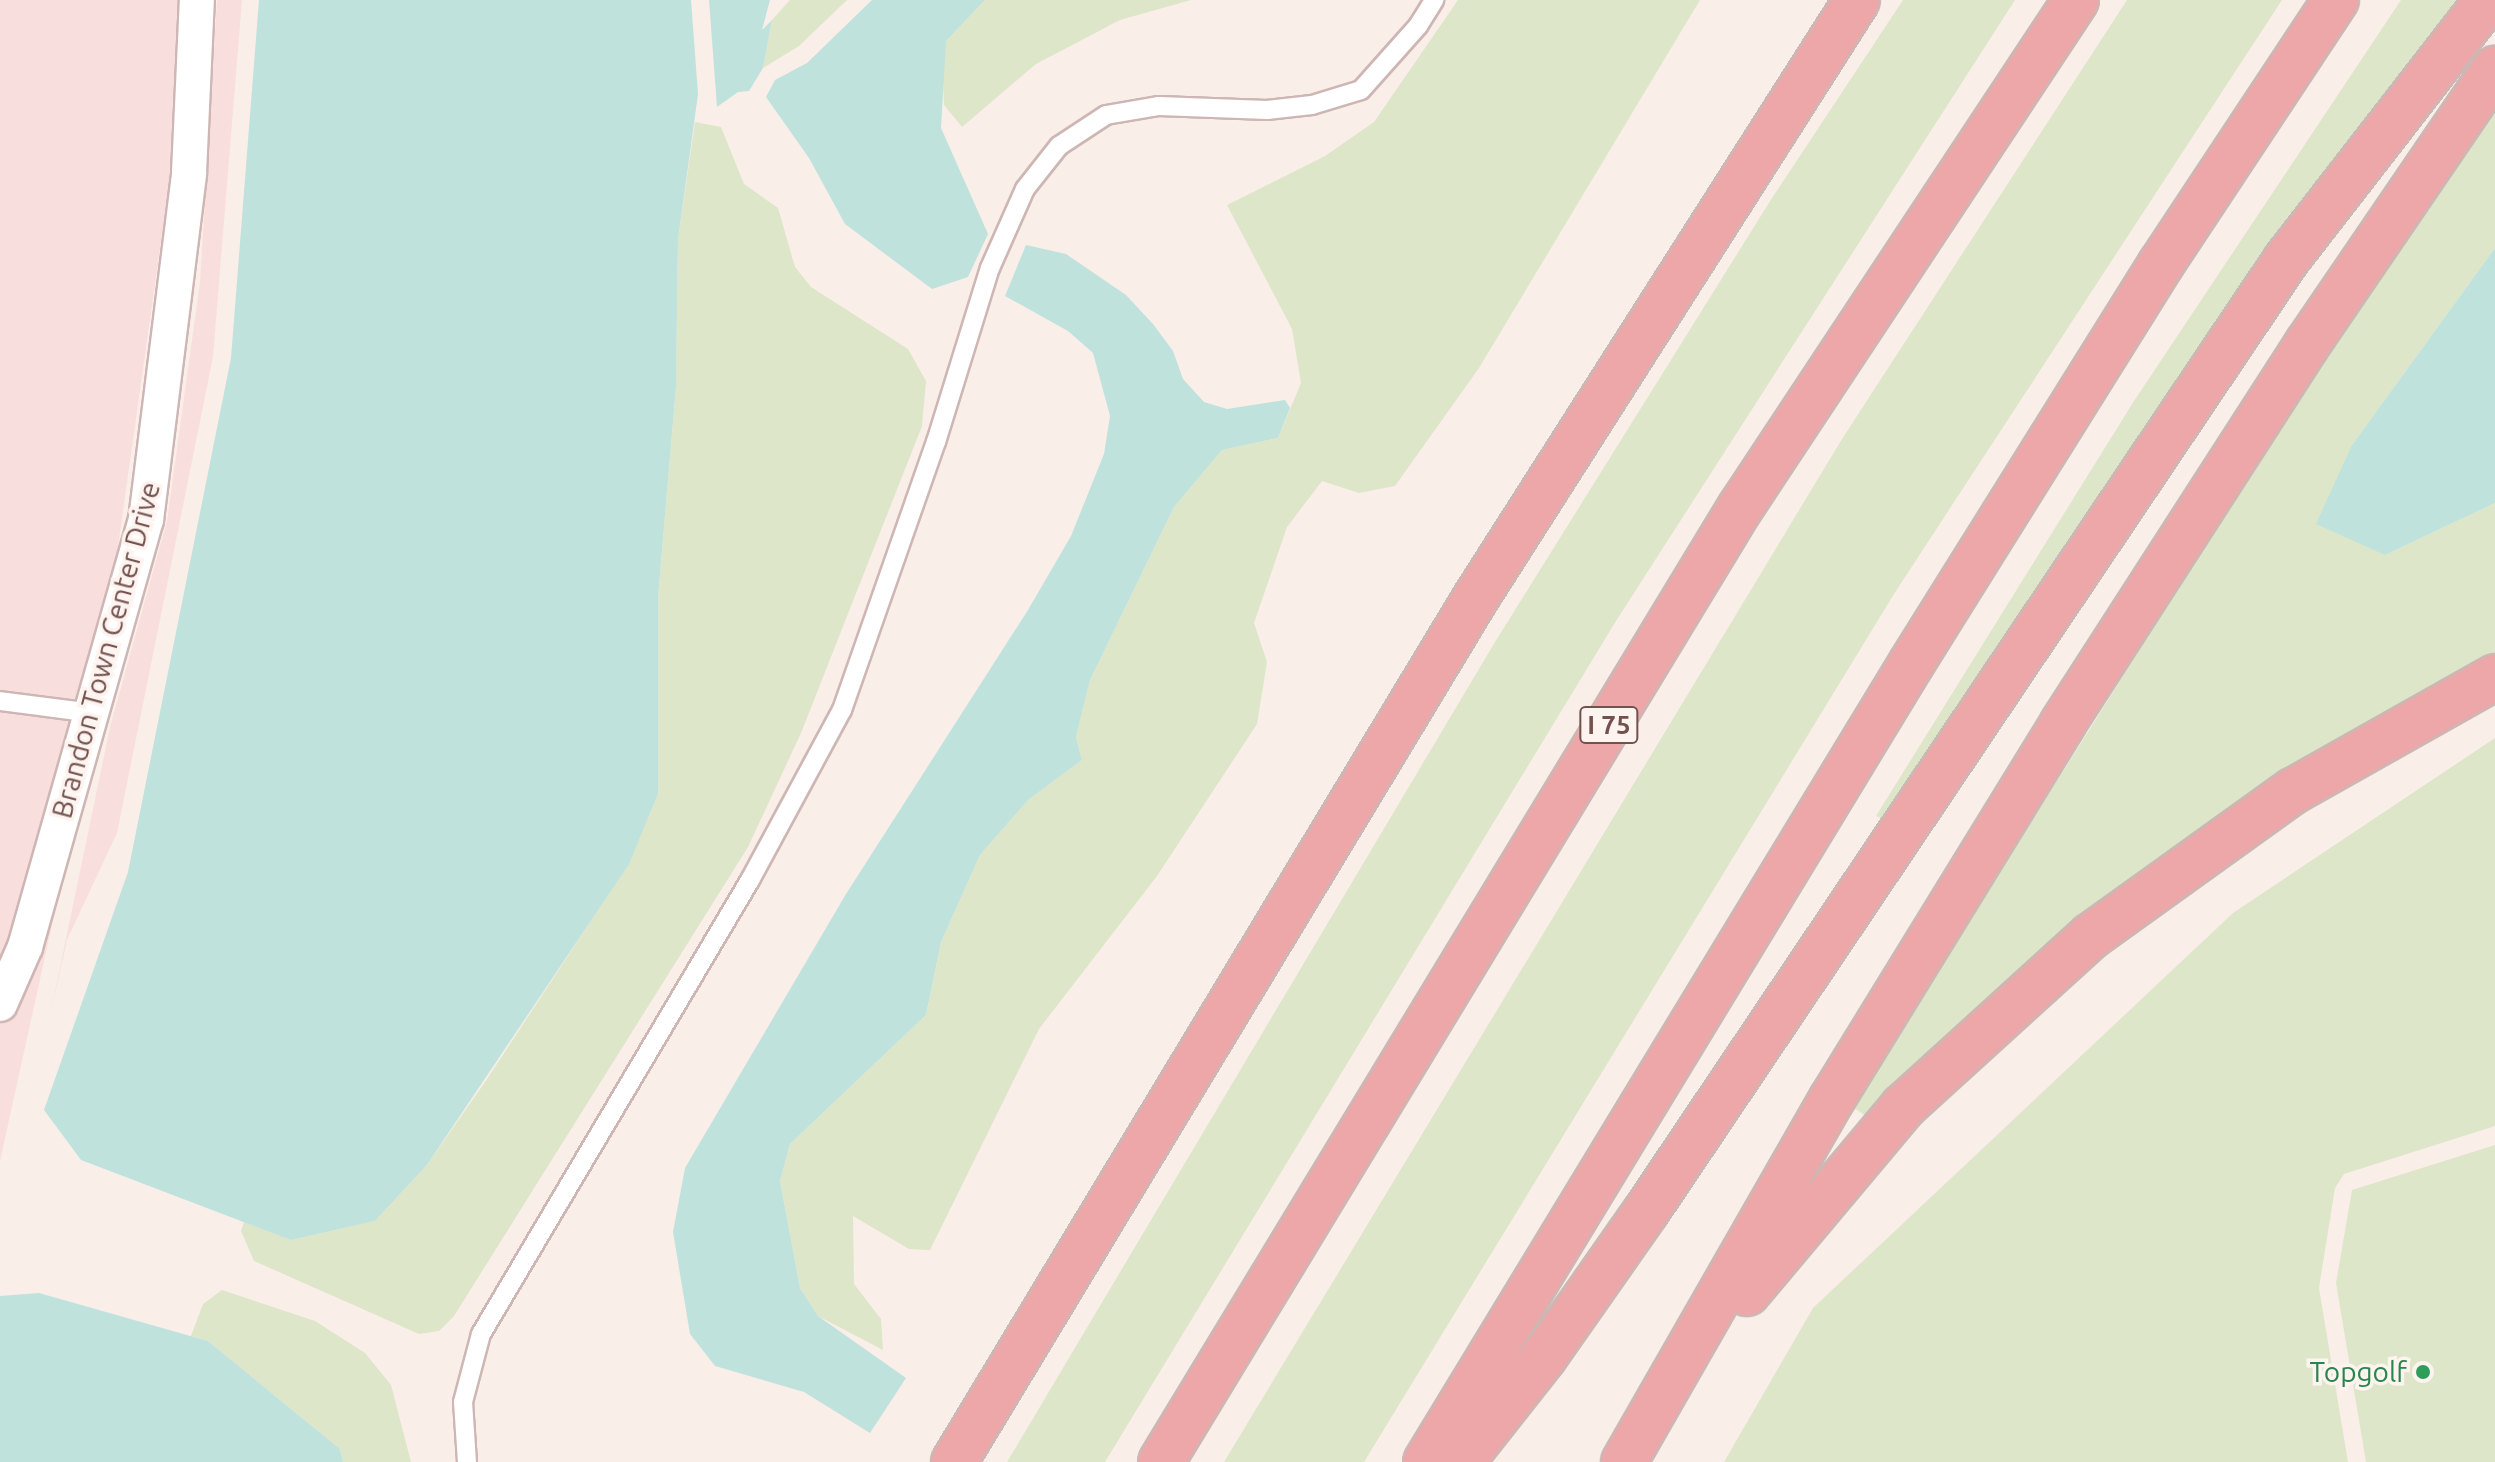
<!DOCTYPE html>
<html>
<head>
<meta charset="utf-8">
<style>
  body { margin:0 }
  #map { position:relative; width:2495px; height:1462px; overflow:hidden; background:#faeee9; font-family:Ubuntu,sans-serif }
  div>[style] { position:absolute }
  .commercial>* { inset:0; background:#f9dede }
  .green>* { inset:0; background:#dde6c8 }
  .water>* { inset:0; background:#bfe2dd }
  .roads { filter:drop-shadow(2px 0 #cdb6b3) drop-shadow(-2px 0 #cdb6b3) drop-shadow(0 2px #cdb6b3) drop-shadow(0 -2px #cdb6b3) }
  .lane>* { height:18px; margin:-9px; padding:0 9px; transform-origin:9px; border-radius:9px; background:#fff }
  .street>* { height:34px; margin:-17px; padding:0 17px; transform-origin:17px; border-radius:17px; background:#fff }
  .highway>* { height:44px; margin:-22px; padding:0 22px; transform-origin:22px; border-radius:22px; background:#eda7a9 }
  .dots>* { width:22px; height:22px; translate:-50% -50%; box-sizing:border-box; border:4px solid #fdf3ef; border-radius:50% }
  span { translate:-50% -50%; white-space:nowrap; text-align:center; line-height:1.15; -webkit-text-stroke:7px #fdf3ef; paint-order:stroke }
  .shield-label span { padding:2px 6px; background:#fdf3ef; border:2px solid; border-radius:6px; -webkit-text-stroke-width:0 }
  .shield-label { font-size:26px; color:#72514f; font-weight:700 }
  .street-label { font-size:28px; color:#72514f }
  .leisure-label { font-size:28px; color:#27864d }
  .right { translate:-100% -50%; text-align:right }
</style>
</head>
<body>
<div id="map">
  <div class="commercial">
    <div style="clip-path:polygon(0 0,195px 0,87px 766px,0 1161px)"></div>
    <div style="clip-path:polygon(217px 0,242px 0,213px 357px,117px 833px,67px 940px,50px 1016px,110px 727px,167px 521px,200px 282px)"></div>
  </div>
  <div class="green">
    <div style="clip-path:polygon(790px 0,847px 0,799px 46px,763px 68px,772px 20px)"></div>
    <div style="clip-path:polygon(985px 0,1191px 0,1120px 20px,1036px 64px,962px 127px,944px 105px,942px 57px,946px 41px)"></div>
    <div style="clip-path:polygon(1458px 0,1700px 0,1479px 368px,1395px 486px,1359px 493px,1322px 481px,1287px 527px,1254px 623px,1267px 662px,1257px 724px,1157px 876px,1039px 1029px,930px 1250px,909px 1249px,853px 1216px,854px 1284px,881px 1319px,883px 1350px,818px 1316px,800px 1288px,780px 1181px,790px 1144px,926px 1015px,941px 942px,980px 855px,1028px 800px,1082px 760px,1076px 737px,1090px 680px,1174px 507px,1222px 450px,1278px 438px,1301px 383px,1292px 329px,1227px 205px,1325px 156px,1374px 122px)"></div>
    <div style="clip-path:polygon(1903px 0,2015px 0,1616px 621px,1105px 1462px,1007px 1462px,1495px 642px,1772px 198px)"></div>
    <div style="clip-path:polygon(2127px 0,2282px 0,1894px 594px,1364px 1462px,1224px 1462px,1842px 439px)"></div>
    <div style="clip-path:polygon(2401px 0,2465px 0,1889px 821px,1876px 816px,2134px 401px)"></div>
    <div style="clip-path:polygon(2495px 107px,2495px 248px,2352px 445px,2385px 555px,2495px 503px,2495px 659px,1871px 1119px,1852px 1107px,2291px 409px)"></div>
    <div style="clip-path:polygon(695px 122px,721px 127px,744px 184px,778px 208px,795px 267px,811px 287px,908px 349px,926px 381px,922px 426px,801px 733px,748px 847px,454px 1316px,439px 1331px,419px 1334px,254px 1261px,241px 1231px,244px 1222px,291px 1240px,375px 1221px,427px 1165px,485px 1082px,629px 863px,658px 794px,658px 597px,676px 387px,678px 240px)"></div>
    <div style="clip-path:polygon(2495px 738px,2495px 1126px,2344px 1174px,2335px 1188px,2319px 1288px,2348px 1462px,1724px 1462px,1813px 1308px,2233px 913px)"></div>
    <div style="clip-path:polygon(2495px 1145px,2495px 1462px,2366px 1462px,2336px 1283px,2352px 1190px)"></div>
    <div style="clip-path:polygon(222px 1290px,315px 1321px,365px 1353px,391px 1385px,411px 1462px,343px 1462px,340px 1449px,208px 1341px,191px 1336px,203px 1304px)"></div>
  </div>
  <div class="water">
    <div style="clip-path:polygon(259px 0,691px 0,698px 94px,678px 240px,676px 387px,658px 597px,658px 794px,629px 864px,427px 1165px,375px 1221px,291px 1240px,81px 1160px,44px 1110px,128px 872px,231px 358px)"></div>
    <div style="clip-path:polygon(709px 0,770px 0,762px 30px,772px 20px,763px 68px,749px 91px,738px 92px,717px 107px)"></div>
    <div style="clip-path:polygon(872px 0,985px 0,946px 41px,941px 128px,988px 234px,968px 277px,932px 289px,845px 224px,809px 158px,766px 97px,775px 80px,807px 63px)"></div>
    <div style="clip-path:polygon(1026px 245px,1066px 254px,1126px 295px,1153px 324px,1173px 351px,1183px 379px,1204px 402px,1227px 409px,1285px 400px,1290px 408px,1278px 438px,1222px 450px,1174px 507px,1090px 680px,1076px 737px,1082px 760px,1028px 800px,980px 855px,941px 942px,926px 1015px,790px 1144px,780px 1181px,800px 1288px,818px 1316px,906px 1378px,870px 1433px,804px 1392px,715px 1366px,690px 1334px,673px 1232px,685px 1168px,846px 894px,1028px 610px,1071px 536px,1104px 454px,1110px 416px,1093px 353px,1068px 331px,1005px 296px)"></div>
    <div style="clip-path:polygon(2495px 248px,2495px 503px,2385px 555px,2316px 524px,2352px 445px)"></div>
    <div style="clip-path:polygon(39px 1293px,208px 1341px,340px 1449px,343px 1462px,0 1462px,0 1296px)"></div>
  </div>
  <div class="roads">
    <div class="lane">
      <div style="left:0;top:701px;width:94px;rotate:7.4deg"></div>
      <div style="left:467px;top:1462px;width:60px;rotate:-93.8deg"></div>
      <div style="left:463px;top:1402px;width:70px;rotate:-75.2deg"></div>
      <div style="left:481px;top:1334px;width:528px;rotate:-59.35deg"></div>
      <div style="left:750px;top:880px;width:193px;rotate:-61.6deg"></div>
      <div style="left:842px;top:710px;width:284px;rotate:-70.7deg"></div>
      <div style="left:936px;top:442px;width:182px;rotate:-72.8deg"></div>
      <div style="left:990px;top:268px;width:86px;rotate:-66.1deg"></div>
      <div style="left:1025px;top:189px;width:55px;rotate:-51.7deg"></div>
      <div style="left:1059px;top:146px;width:56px;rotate:-33.4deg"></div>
      <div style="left:1106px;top:115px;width:54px;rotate:-9.6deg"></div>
      <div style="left:1159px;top:106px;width:108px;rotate:2.1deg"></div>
      <div style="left:1267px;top:110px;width:45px;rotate:-6.3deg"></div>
      <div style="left:1312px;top:105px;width:51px;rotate:-17deg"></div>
      <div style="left:1361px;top:90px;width:86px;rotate:-48.3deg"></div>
      <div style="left:1418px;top:26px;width:31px;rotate:-58deg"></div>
    </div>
    <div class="street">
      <div style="left:0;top:1004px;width:62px;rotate:-66.3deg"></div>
      <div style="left:25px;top:947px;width:444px;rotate:-74.2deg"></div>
      <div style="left:146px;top:520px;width:350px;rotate:-82.9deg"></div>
      <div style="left:189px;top:173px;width:173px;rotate:-87.4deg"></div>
    </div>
    <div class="highway">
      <div style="left:1747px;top:1293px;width:243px;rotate:-50deg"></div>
      <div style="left:1903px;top:1107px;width:254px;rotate:-42.3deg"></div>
      <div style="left:2091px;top:936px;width:249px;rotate:-35.7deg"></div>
      <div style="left:2293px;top:791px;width:232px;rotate:-29.4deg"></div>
      <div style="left:954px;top:1462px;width:1008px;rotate:-58.88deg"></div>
      <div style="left:1475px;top:599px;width:710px;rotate:-57.47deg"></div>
      <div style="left:1161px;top:1462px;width:1116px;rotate:-58.75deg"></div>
      <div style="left:1740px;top:508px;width:609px;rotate:-56.52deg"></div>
      <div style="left:1426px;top:1462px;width:934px;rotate:-58.71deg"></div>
      <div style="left:1911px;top:664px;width:472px;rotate:-58deg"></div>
      <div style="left:2161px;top:264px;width:317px;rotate:-56.5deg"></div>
      <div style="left:1461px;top:1462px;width:134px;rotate:-51.7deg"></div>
      <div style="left:1544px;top:1357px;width:179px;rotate:-55deg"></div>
      <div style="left:1647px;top:1210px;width:1145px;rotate:-56.07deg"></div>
      <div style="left:2286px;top:260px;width:329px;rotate:-52.2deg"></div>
      <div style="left:1624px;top:1462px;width:418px;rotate:-60.2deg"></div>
      <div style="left:1832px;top:1099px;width:441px;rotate:-58.4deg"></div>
      <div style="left:2063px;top:723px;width:452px;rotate:-57.2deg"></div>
      <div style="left:2308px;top:343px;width:332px;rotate:-55.7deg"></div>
    </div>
  </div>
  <div class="dots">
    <div style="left:2423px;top:1372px;background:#2e9e5b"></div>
  </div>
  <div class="shield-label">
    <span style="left:1609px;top:725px">I 75</span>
  </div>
  <div class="street-label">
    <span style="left:106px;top:650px;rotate:-75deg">Brandon Town Center Drive</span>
  </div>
  <div class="leisure-label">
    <span class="right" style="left:2407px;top:1372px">Topgolf</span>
  </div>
</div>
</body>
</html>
